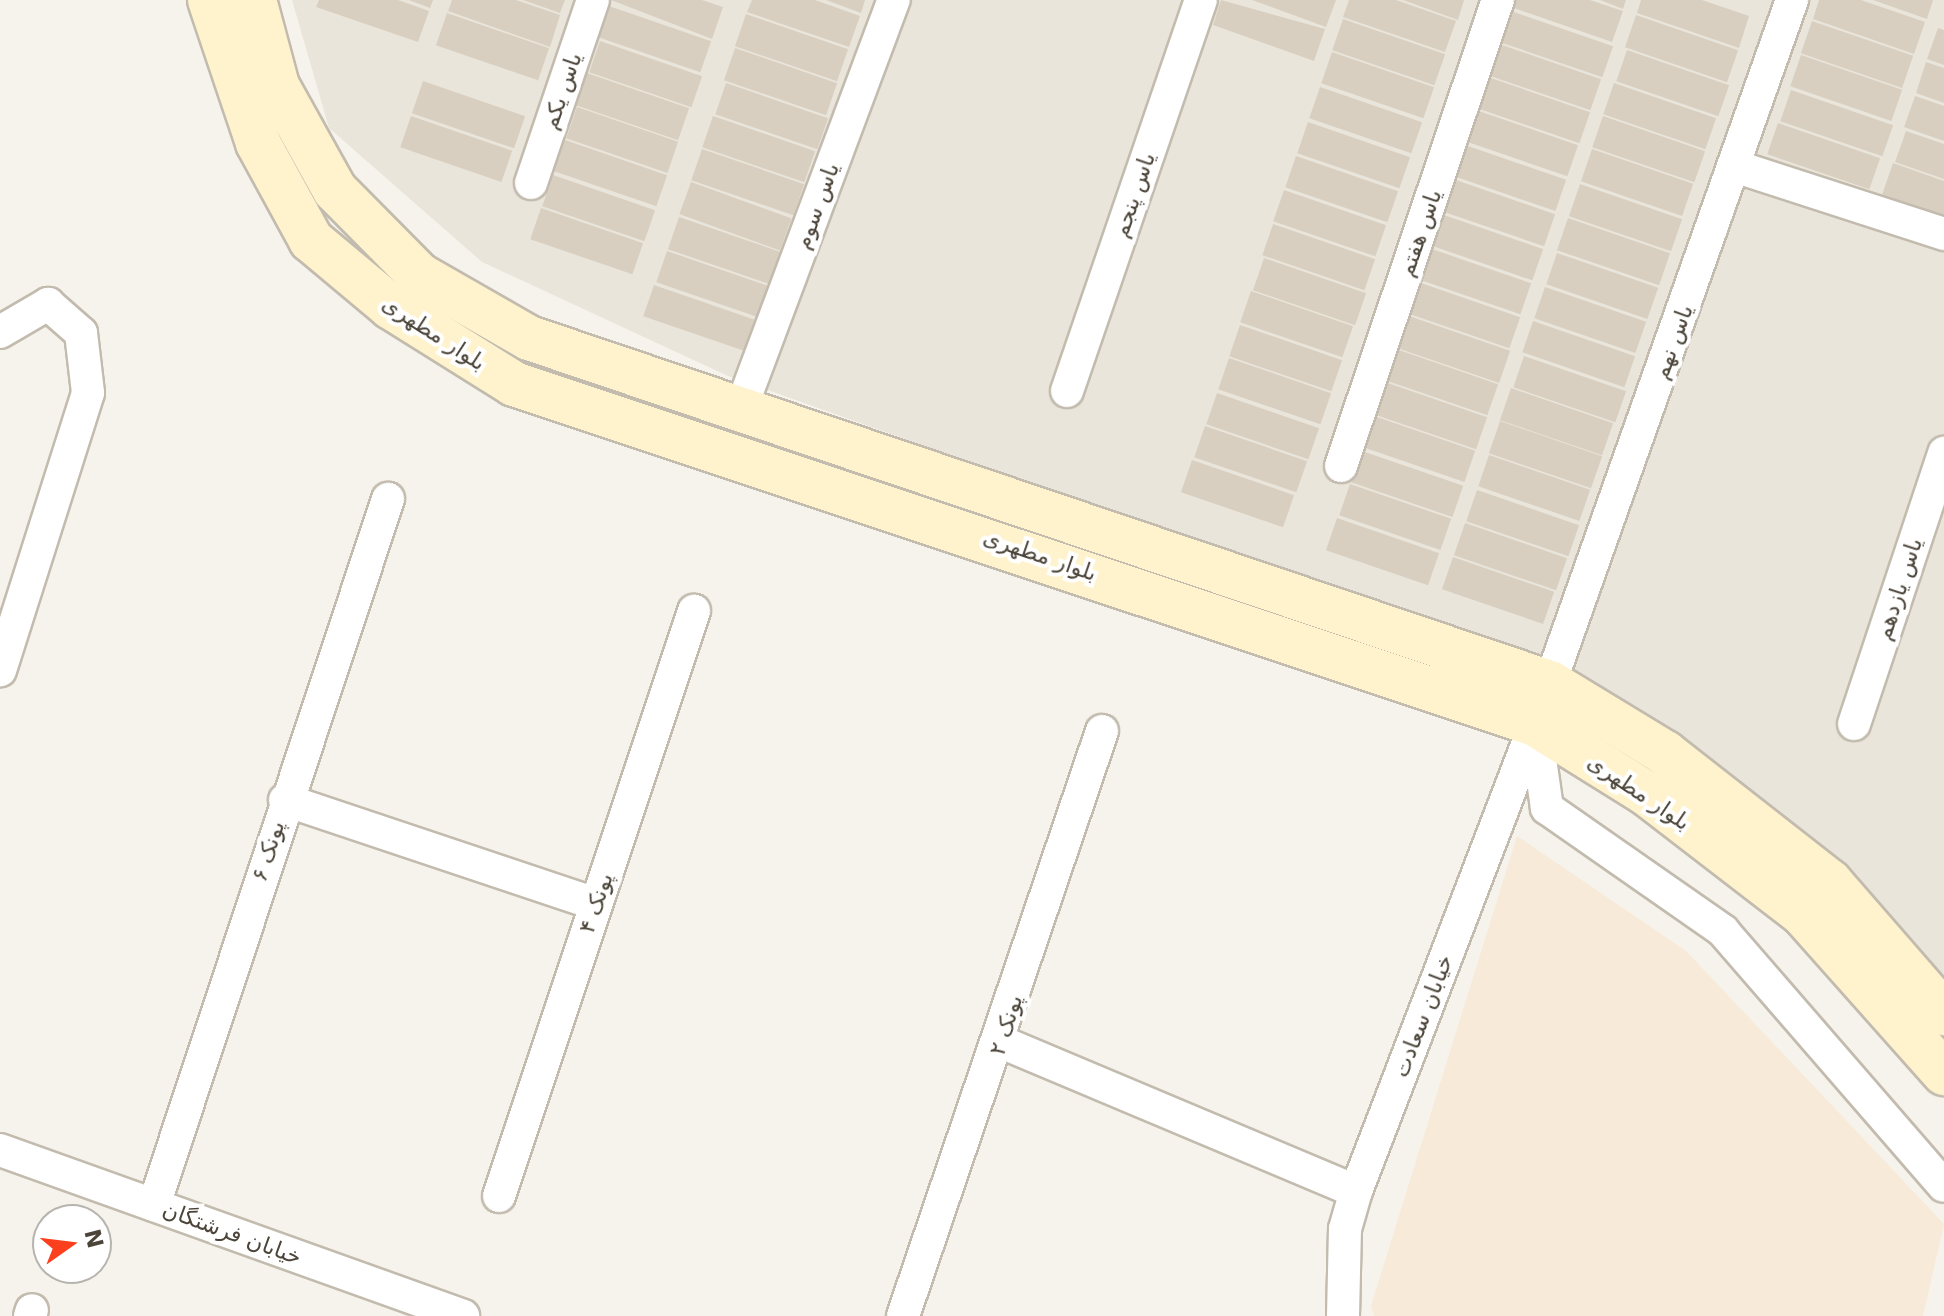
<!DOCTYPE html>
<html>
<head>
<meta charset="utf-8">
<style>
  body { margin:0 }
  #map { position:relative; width:1944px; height:1316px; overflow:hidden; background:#f6f3ec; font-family:"DejaVu Sans",Cairo,sans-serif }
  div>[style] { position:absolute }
  .residential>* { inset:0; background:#eae5da }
  .commercial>* { inset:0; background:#f7ead8 }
  .building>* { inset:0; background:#d8cfc1; transform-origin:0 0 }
  .roads { filter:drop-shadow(2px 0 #c2bbae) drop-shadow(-2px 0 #c2bbae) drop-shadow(0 2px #c2bbae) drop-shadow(0 -2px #c2bbae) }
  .street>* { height:32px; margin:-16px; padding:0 16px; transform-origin:16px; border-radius:16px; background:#fff }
  .secondary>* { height:44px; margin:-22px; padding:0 22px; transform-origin:22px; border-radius:22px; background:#fff3cd }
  span { translate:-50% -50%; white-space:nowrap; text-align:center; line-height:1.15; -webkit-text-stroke:8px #fff; paint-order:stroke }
  .street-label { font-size:22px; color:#4b4439 }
  .north { position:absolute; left:32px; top:1204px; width:80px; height:80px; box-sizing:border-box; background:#fff; border:2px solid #b7b4b0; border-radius:50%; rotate:76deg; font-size:22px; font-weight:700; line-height:32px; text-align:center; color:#4b4439 }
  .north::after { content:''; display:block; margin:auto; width:28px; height:36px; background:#fc3f1d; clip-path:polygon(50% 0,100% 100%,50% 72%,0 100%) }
</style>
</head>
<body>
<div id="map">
  <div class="residential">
    <div style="clip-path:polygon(292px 0,1944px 0,1944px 979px,1830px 855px,1593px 684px,728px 376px,482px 262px,329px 128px)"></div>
  </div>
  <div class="commercial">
    <div style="clip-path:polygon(1517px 836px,1686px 951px,1944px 1224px,1923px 1316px,1374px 1316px,1371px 1306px)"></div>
  </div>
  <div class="building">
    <div style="clip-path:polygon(319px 0,398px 0,429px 11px,418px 42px,316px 7px)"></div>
    <div style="clip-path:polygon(409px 0,433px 0,430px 8px)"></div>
    <div style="clip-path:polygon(452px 0,516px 0,560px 15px,550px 47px,448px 11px)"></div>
    <div style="clip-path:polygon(523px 0,565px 0,560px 13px)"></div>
    <div style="clip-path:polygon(611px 0,702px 0,723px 7px,712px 39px)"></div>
    <div style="clip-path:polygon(752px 0,815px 0,860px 16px,849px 47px,747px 12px)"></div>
    <div style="clip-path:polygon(826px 0,865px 0,861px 13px)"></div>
    <div style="clip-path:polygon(1221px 0,1325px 29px,1314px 61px,1213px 25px)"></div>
    <div style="clip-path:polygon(1252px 0,1336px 0,1326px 27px)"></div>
    <div style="clip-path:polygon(1349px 0,1396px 0,1456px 21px,1445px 52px,1343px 17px)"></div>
    <div style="clip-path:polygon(1403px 0,1464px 0,1458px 20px)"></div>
    <div style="clip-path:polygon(1513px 0,1590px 0,1623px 11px,1612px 42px,1511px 7px)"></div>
    <div style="clip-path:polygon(1600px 0,1626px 0,1623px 9px)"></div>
    <div style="clip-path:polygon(1641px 0,1702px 0,1749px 16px,1739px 48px,1637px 13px)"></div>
    <div style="clip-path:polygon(1819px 0,1861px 0,1925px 22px,1914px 54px,1813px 19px)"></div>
    <div style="clip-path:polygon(1873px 0,1933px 0,1927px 19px)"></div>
    <div style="left:609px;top:6px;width:108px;height:33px;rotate:19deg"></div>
    <div style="left:1511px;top:11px;width:108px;height:33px;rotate:19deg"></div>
    <div style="left:447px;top:13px;width:108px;height:34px;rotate:19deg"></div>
    <div style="left:746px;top:14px;width:108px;height:34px;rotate:19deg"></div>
    <div style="left:1636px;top:15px;width:108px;height:34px;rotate:19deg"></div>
    <div style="left:1343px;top:19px;width:108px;height:33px;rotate:19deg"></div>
    <div style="left:1812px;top:21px;width:107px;height:34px;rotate:19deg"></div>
    <div style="clip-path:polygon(1938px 28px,1944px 30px,1944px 65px,1927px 59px)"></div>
    <div style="left:600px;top:41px;width:108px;height:33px;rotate:19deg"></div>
    <div style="left:1499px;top:44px;width:108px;height:33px;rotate:19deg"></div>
    <div style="left:735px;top:48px;width:108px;height:34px;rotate:19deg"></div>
    <div style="left:1627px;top:50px;width:108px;height:33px;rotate:19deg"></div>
    <div style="left:1332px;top:52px;width:108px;height:33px;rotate:19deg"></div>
    <div style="left:1801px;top:55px;width:107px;height:33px;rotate:19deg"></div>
    <div style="clip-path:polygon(1926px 62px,1944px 68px,1944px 103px,1916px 93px)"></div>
    <div style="left:587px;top:73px;width:108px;height:34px;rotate:19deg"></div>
    <div style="left:1488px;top:77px;width:108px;height:33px;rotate:19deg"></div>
    <div style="left:423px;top:81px;width:108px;height:34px;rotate:19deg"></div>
    <div style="left:726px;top:83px;width:108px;height:33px;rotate:19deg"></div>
    <div style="left:1614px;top:83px;width:108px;height:33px;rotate:19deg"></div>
    <div style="left:1320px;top:87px;width:108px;height:33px;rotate:19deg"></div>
    <div style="left:1791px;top:90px;width:108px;height:33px;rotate:19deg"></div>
    <div style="clip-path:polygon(1915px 96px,1944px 106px,1944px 141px,1904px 127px)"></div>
    <div style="left:577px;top:107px;width:107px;height:33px;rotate:19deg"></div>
    <div style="left:1476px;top:110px;width:108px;height:33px;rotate:19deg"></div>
    <div style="left:411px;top:116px;width:107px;height:33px;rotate:19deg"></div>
    <div style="left:713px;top:116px;width:108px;height:33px;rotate:19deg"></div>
    <div style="left:1603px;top:116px;width:108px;height:33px;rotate:19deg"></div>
    <div style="left:1308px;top:122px;width:108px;height:33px;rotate:19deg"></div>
    <div style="left:1778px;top:123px;width:108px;height:33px;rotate:19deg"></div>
    <div style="clip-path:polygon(1906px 131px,1944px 144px,1944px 179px,1895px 162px)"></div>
    <div style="left:565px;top:140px;width:108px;height:33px;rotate:19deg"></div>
    <div style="left:1465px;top:145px;width:107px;height:33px;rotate:19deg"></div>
    <div style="left:702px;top:149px;width:108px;height:33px;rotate:19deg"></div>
    <div style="left:1592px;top:149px;width:107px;height:34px;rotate:19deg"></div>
    <div style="left:1296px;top:156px;width:108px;height:33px;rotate:19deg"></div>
    <div style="clip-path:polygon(1893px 163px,1944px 181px,1944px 216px,1882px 195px)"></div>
    <div style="left:553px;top:175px;width:108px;height:33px;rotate:19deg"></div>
    <div style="left:1453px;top:179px;width:108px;height:34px;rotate:19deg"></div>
    <div style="left:691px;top:182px;width:107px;height:34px;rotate:20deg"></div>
    <div style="left:1580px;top:184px;width:108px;height:34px;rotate:19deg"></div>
    <div style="left:1284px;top:190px;width:108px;height:33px;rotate:19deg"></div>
    <div style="left:541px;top:208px;width:108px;height:33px;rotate:19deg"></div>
    <div style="left:1441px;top:214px;width:108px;height:33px;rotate:19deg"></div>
    <div style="left:679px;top:217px;width:108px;height:34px;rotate:19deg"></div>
    <div style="left:1568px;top:218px;width:108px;height:34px;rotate:19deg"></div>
    <div style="left:1273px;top:224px;width:108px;height:33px;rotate:19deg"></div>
    <div style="left:1429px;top:248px;width:108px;height:33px;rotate:19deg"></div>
    <div style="left:667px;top:251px;width:108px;height:33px;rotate:19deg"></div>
    <div style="left:1557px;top:253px;width:107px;height:33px;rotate:19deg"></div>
    <div style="left:1264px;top:258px;width:108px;height:34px;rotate:19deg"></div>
    <div style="left:1418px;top:282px;width:108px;height:33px;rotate:19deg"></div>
    <div style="left:654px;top:285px;width:108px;height:33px;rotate:19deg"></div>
    <div style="left:1545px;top:287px;width:107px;height:33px;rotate:19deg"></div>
    <div style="left:1251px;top:291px;width:108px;height:33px;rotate:19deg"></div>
    <div style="left:1409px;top:316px;width:107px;height:34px;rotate:19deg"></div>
    <div style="left:1533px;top:321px;width:108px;height:33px;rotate:19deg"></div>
    <div style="left:1240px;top:325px;width:108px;height:33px;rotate:19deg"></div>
    <div style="left:1396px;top:349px;width:108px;height:33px;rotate:19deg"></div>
    <div style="left:1524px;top:356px;width:108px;height:33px;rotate:19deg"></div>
    <div style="left:1229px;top:358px;width:108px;height:33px;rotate:19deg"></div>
    <div style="left:1385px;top:382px;width:108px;height:34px;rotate:19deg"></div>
    <div style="left:1511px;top:388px;width:108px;height:34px;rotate:19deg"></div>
    <div style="left:1217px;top:393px;width:108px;height:33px;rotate:19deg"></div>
    <div style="left:1374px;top:416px;width:107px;height:33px;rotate:19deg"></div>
    <div style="left:1500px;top:421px;width:108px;height:34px;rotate:19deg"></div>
    <div style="left:1205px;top:426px;width:108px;height:33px;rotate:19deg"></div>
    <div style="left:1362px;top:451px;width:107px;height:33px;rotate:19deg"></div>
    <div style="left:1489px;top:455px;width:107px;height:33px;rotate:19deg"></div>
    <div style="left:1192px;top:460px;width:108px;height:34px;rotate:19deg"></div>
    <div style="left:1350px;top:484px;width:107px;height:33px;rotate:19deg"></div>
    <div style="left:1477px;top:490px;width:108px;height:33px;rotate:19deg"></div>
    <div style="left:1337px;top:518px;width:108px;height:34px;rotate:19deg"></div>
    <div style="left:1465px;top:523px;width:108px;height:34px;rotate:19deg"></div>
    <div style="left:1453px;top:557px;width:107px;height:34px;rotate:19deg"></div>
  </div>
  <div class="roads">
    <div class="street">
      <div style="left:1737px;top:167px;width:218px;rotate:17.9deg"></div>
      <div style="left:531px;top:183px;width:193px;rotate:-71.3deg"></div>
      <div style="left:0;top:332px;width:56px;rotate:-30.3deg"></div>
      <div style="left:48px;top:304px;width:44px;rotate:41.3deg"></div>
      <div style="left:81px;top:333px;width:60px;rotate:83.3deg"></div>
      <div style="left:88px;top:393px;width:291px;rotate:107.6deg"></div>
      <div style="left:1067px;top:391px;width:413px;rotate:-71.1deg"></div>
      <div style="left:740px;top:411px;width:439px;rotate:-69.5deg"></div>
      <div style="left:1341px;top:466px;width:492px;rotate:-71.4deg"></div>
      <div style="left:1550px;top:683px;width:725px;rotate:-70.49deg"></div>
      <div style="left:1535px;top:724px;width:85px;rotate:81.9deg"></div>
      <div style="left:1547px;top:808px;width:215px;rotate:34.9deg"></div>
      <div style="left:1723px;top:931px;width:337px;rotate:49.1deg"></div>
      <div style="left:1854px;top:724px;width:286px;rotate:-71.6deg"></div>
      <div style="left:285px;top:800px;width:328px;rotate:18.5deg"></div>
      <div style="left:1001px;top:1042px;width:385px;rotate:22.8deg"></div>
      <div style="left:0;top:1150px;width:492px;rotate:19.7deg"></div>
      <div style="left:499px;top:1196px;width:617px;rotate:-71.57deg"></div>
      <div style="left:154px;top:1205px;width:744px;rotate:-71.66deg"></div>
      <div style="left:30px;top:1316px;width:6px;rotate:-72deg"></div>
      <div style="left:903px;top:1316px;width:618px;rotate:-71.21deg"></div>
      <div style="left:1343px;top:1316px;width:87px;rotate:-88.7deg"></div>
      <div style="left:1345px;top:1229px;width:40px;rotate:-74deg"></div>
      <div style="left:1356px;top:1191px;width:497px;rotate:-69deg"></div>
    </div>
    <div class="secondary">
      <div style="left:210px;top:0;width:151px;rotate:71.4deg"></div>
      <div style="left:258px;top:143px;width:111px;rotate:61.3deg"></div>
      <div style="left:311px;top:240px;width:104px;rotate:39.9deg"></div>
      <div style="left:391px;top:307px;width:145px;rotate:32deg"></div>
      <div style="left:514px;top:384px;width:1076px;rotate:18.42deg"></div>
      <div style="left:1535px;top:724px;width:131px;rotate:31.9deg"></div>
      <div style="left:1646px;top:793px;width:198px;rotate:37.6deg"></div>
      <div style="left:1803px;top:914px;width:213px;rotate:48.4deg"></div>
      <div style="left:254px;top:0;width:89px;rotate:75deg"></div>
      <div style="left:277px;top:86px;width:119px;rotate:60.9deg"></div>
      <div style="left:335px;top:190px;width:120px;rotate:45.3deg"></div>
      <div style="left:419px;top:275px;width:127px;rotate:29.8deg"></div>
      <div style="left:529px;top:338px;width:1078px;rotate:18.67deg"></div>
      <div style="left:1550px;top:683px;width:135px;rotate:31.3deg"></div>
      <div style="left:1665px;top:753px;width:209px;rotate:38deg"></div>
      <div style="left:1830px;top:882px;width:174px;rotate:49deg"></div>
    </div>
  </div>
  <div class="street-label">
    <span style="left:562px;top:91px;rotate:-71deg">یاس یکم</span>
    <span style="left:1134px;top:195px;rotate:-71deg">یاس پنجم</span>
    <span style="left:817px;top:206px;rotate:-70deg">یاس سوم</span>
    <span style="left:1420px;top:233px;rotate:-71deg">یاس هفتم</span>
    <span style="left:434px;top:333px;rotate:33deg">بلوار مطهری</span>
    <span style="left:1673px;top:342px;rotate:-70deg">یاس نهم</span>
    <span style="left:1040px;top:555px;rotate:19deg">بلوار مطهری</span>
    <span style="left:1899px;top:589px;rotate:-72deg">یاس یازدهم</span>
    <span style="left:1639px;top:792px;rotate:34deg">بلوار مطهری</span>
    <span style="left:268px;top:851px;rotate:-72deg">پونک ۶</span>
    <span style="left:596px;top:903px;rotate:-71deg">پونک ۴</span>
    <span style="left:1423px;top:1016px;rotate:-69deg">خیابان سعادت</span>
    <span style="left:1006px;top:1025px;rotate:-72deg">پونک ۲</span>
    <span style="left:232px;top:1233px;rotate:20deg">خیابان فرشتگان</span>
  </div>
  <div class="north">N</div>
</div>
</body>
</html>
